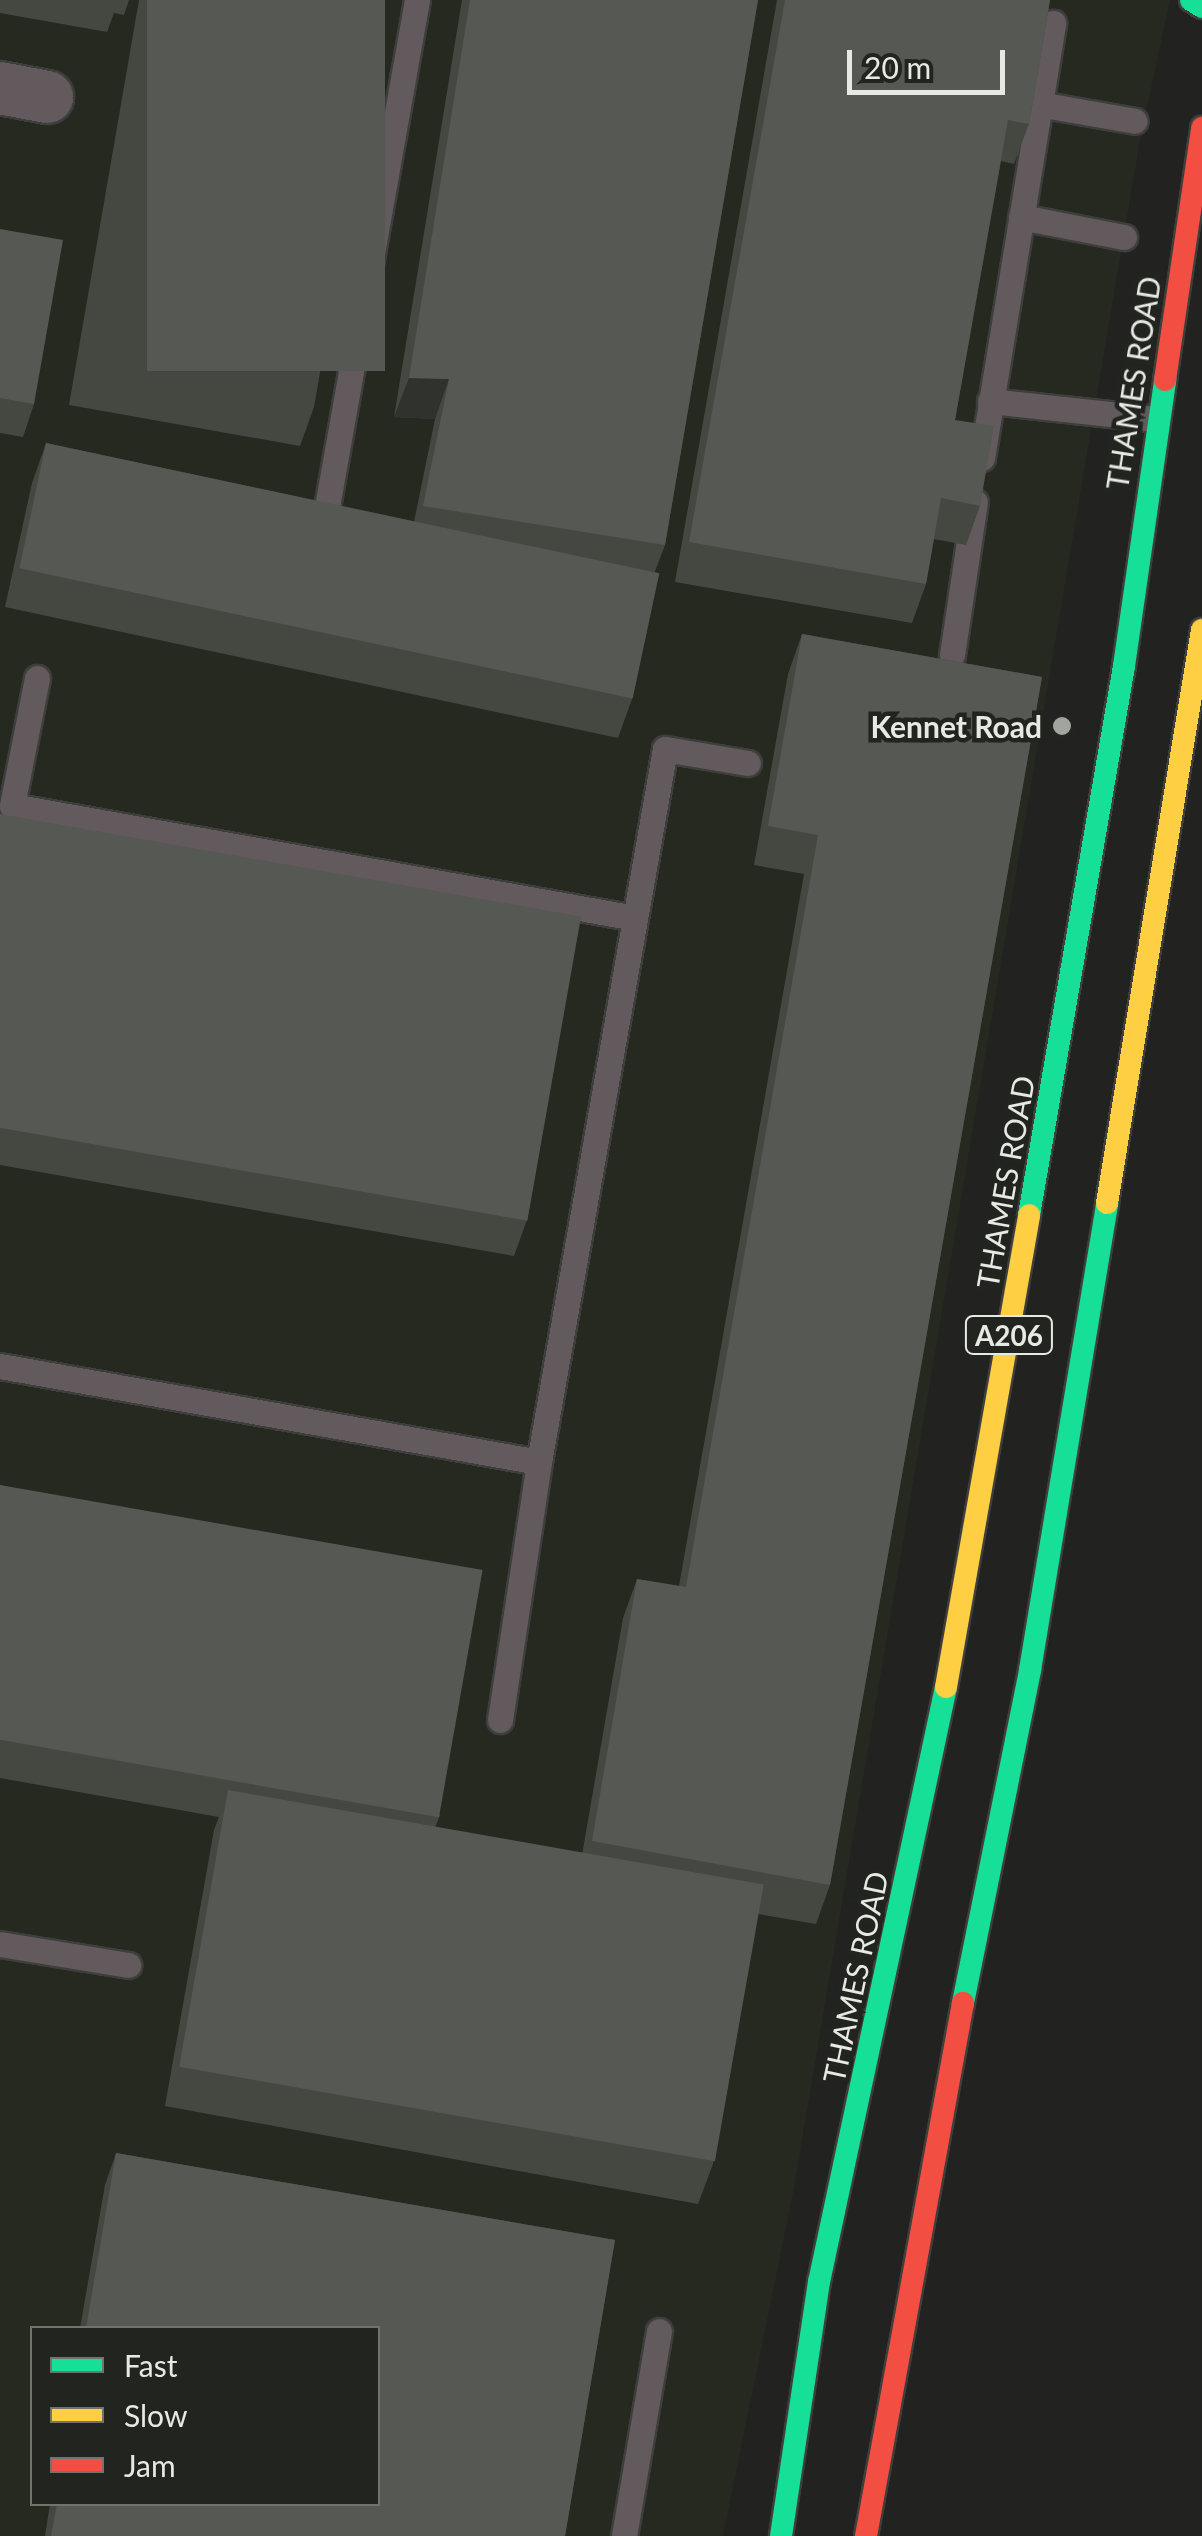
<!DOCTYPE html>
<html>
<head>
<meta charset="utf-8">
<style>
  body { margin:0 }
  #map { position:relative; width:1202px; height:2536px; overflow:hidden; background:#222320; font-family:Lato,sans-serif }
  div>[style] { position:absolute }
  .built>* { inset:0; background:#252920 }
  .roads { filter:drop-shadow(2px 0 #3e3e3c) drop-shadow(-2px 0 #3e3e3c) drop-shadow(0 2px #3e3e3c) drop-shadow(0 -2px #3e3e3c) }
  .lane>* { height:25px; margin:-12.5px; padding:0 12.5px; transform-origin:12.5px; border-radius:12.5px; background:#635a5d }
  .street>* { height:52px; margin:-26px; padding:0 26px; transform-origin:26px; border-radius:26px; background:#635a5d }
  .fast>* { height:22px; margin:-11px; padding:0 11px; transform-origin:11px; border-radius:11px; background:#16e098 }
  .slow>* { height:22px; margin:-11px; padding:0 11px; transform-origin:11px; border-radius:11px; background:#ffcf43 }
  .jam>* { height:22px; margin:-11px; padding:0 11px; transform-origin:11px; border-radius:11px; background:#f24e42 }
  .wall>* { inset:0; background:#444841 }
  .shaded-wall>* { inset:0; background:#2f322d }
  .building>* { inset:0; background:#565953; transform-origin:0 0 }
  .dots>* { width:28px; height:28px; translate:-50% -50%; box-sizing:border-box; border:5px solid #22241f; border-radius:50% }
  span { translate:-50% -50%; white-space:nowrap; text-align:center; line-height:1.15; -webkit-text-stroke:9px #22241f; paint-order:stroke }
  .shield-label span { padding:2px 8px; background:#22241f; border:2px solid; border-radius:8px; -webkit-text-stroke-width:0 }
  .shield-label { font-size:28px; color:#e7e9e5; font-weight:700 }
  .street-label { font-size:30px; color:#e7e9e5 }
  .poi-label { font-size:30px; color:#e7e9e5; font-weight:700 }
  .right { translate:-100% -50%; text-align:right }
  .legend { position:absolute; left:30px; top:2326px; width:350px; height:180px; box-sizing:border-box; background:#22241f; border:2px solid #71736e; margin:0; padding:12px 18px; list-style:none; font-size:30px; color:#e7e9e5 }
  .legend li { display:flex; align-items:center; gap:20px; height:50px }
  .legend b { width:50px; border:2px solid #71736e }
  .scale { position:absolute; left:847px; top:50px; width:158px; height:45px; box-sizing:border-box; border:5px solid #e7e9e5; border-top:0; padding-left:12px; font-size:30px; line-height:35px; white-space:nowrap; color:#e7e9e5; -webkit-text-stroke:8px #22241f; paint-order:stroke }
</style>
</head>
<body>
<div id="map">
  <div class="built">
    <div style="clip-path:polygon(evenodd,0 0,1170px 0,1140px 140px,793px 2193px,723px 2536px,0 2536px,0 0,32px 2328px,378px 2328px,378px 2504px,32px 2504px,32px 2328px)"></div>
  </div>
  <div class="roads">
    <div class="lane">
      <div style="left:1039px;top:104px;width:97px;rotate:10deg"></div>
      <div style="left:1021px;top:217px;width:105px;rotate:11deg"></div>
      <div style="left:990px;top:401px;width:166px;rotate:6.2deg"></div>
      <div style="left:982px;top:458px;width:441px;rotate:-80.7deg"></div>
      <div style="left:307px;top:515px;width:18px;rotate:9deg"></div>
      <div style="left:325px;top:518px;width:526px;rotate:-79.93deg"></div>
      <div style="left:952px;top:655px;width:155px;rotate:-81.5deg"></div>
      <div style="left:37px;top:678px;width:130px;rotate:101.1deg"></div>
      <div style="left:12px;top:806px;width:633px;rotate:10.19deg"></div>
      <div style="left:0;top:1366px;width:547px;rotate:10.1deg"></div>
      <div style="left:500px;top:1720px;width:261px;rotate:-81.4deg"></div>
      <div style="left:539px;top:1462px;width:724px;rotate:-79.98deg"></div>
      <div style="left:665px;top:749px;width:84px;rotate:9.6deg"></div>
      <div style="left:0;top:1944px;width:130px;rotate:9.3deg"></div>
      <div style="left:624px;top:2536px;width:208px;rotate:-80.3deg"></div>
    </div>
    <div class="street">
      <div style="left:0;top:88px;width:48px;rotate:10.8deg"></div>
    </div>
    <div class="fast">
      <div style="left:1191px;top:0;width:13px;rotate:32deg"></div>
      <div style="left:1029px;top:1215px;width:557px;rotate:-80.18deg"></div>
      <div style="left:1124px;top:666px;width:289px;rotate:-81.8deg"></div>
      <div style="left:963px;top:2003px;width:340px;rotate:-78.6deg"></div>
      <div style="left:1030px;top:1670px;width:473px;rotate:-80.6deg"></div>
      <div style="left:781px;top:2536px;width:257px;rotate:-81.5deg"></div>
      <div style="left:819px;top:2282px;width:608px;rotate:-77.95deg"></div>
    </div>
    <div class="slow">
      <div style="left:1107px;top:1203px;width:581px;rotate:-80.59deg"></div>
      <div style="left:946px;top:1687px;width:479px;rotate:-80deg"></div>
    </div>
    <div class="jam">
      <div style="left:1165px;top:380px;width:255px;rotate:-81.6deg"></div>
      <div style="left:866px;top:2536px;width:542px;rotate:-79.69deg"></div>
    </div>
  </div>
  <div class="wall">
    <div style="clip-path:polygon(0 0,129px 0,124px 15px,114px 13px,107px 32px,0 13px)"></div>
    <div style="clip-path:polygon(139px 0,385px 0,314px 407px,300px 446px,69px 405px)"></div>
    <div style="clip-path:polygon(462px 0,758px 0,665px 545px,654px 574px,632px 699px,618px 738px,5px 607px,32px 483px,46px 443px,414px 522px,435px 419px,394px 417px)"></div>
    <div style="clip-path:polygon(777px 0,1050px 0,1029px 124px,1014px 164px,1001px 161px,955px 420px,980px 506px,966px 545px,934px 539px,926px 584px,912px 623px,675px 582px)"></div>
    <div style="clip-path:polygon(0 229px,34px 404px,23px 437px,0 433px)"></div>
    <div style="clip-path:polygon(802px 634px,1042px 677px,830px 1885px,816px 1924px,758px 1914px,713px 2164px,698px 2204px,165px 2106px,214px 1830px,219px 1817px,0 1778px,0 1485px,440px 1815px,435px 1828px,582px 1855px,623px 1618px,637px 1579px,679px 1586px,804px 874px,754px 865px,788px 674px)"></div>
    <div style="clip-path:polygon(0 814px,528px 1217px,514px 1256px,0 1165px)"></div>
    <div style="clip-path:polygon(116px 2153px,615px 2240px,565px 2536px,45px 2536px,50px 2504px,378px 2504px,378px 2328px,80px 2328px,105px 2185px)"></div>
  </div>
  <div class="shaded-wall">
    <div style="clip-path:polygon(409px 378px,449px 379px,435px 419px,394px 417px)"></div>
  </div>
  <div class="building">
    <div style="left:147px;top:0;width:238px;height:371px"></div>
    <div style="clip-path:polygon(470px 0,758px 0,665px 545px,423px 506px,449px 379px,409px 378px)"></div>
    <div style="clip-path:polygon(785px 0,1050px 0,1029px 124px,1008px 120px,955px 420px,994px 426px,980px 506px,941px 498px,926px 584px,689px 542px)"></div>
    <div style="clip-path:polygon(0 229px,63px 240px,34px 404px,0 398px)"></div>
    <div style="left:46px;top:443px;width:627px;height:128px;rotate:12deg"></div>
    <div style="clip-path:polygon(802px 634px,1042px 677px,830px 1885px,592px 1841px,637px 1579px,686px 1587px,818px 835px,768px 826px)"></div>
    <div style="left:0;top:814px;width:590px;height:309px;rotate:10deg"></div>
    <div style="left:0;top:1485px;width:490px;height:251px;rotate:10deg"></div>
    <div style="left:228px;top:1790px;width:544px;height:281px;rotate:10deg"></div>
    <div style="clip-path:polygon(116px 2153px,615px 2240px,565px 2536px,51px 2536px,57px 2504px,378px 2504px,378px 2328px,86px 2328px)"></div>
  </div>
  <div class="dots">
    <div style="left:1062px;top:726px;background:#a2a4a0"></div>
  </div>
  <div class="shield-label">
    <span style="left:1009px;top:1335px">A206</span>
  </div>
  <div class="street-label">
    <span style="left:1133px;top:383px;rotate:-81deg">THAMES ROAD</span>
    <span style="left:1005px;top:1182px;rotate:-80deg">THAMES ROAD</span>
    <span style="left:855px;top:1977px;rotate:-78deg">THAMES ROAD</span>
  </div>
  <div class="poi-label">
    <span class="right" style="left:1042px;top:726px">Kennet Road</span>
  </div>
  <ul class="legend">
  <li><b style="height:12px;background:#16e098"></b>Fast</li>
  <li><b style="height:12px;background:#ffcf43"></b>Slow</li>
  <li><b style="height:12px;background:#f24e42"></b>Jam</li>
  </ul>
  <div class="scale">20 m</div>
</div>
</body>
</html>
